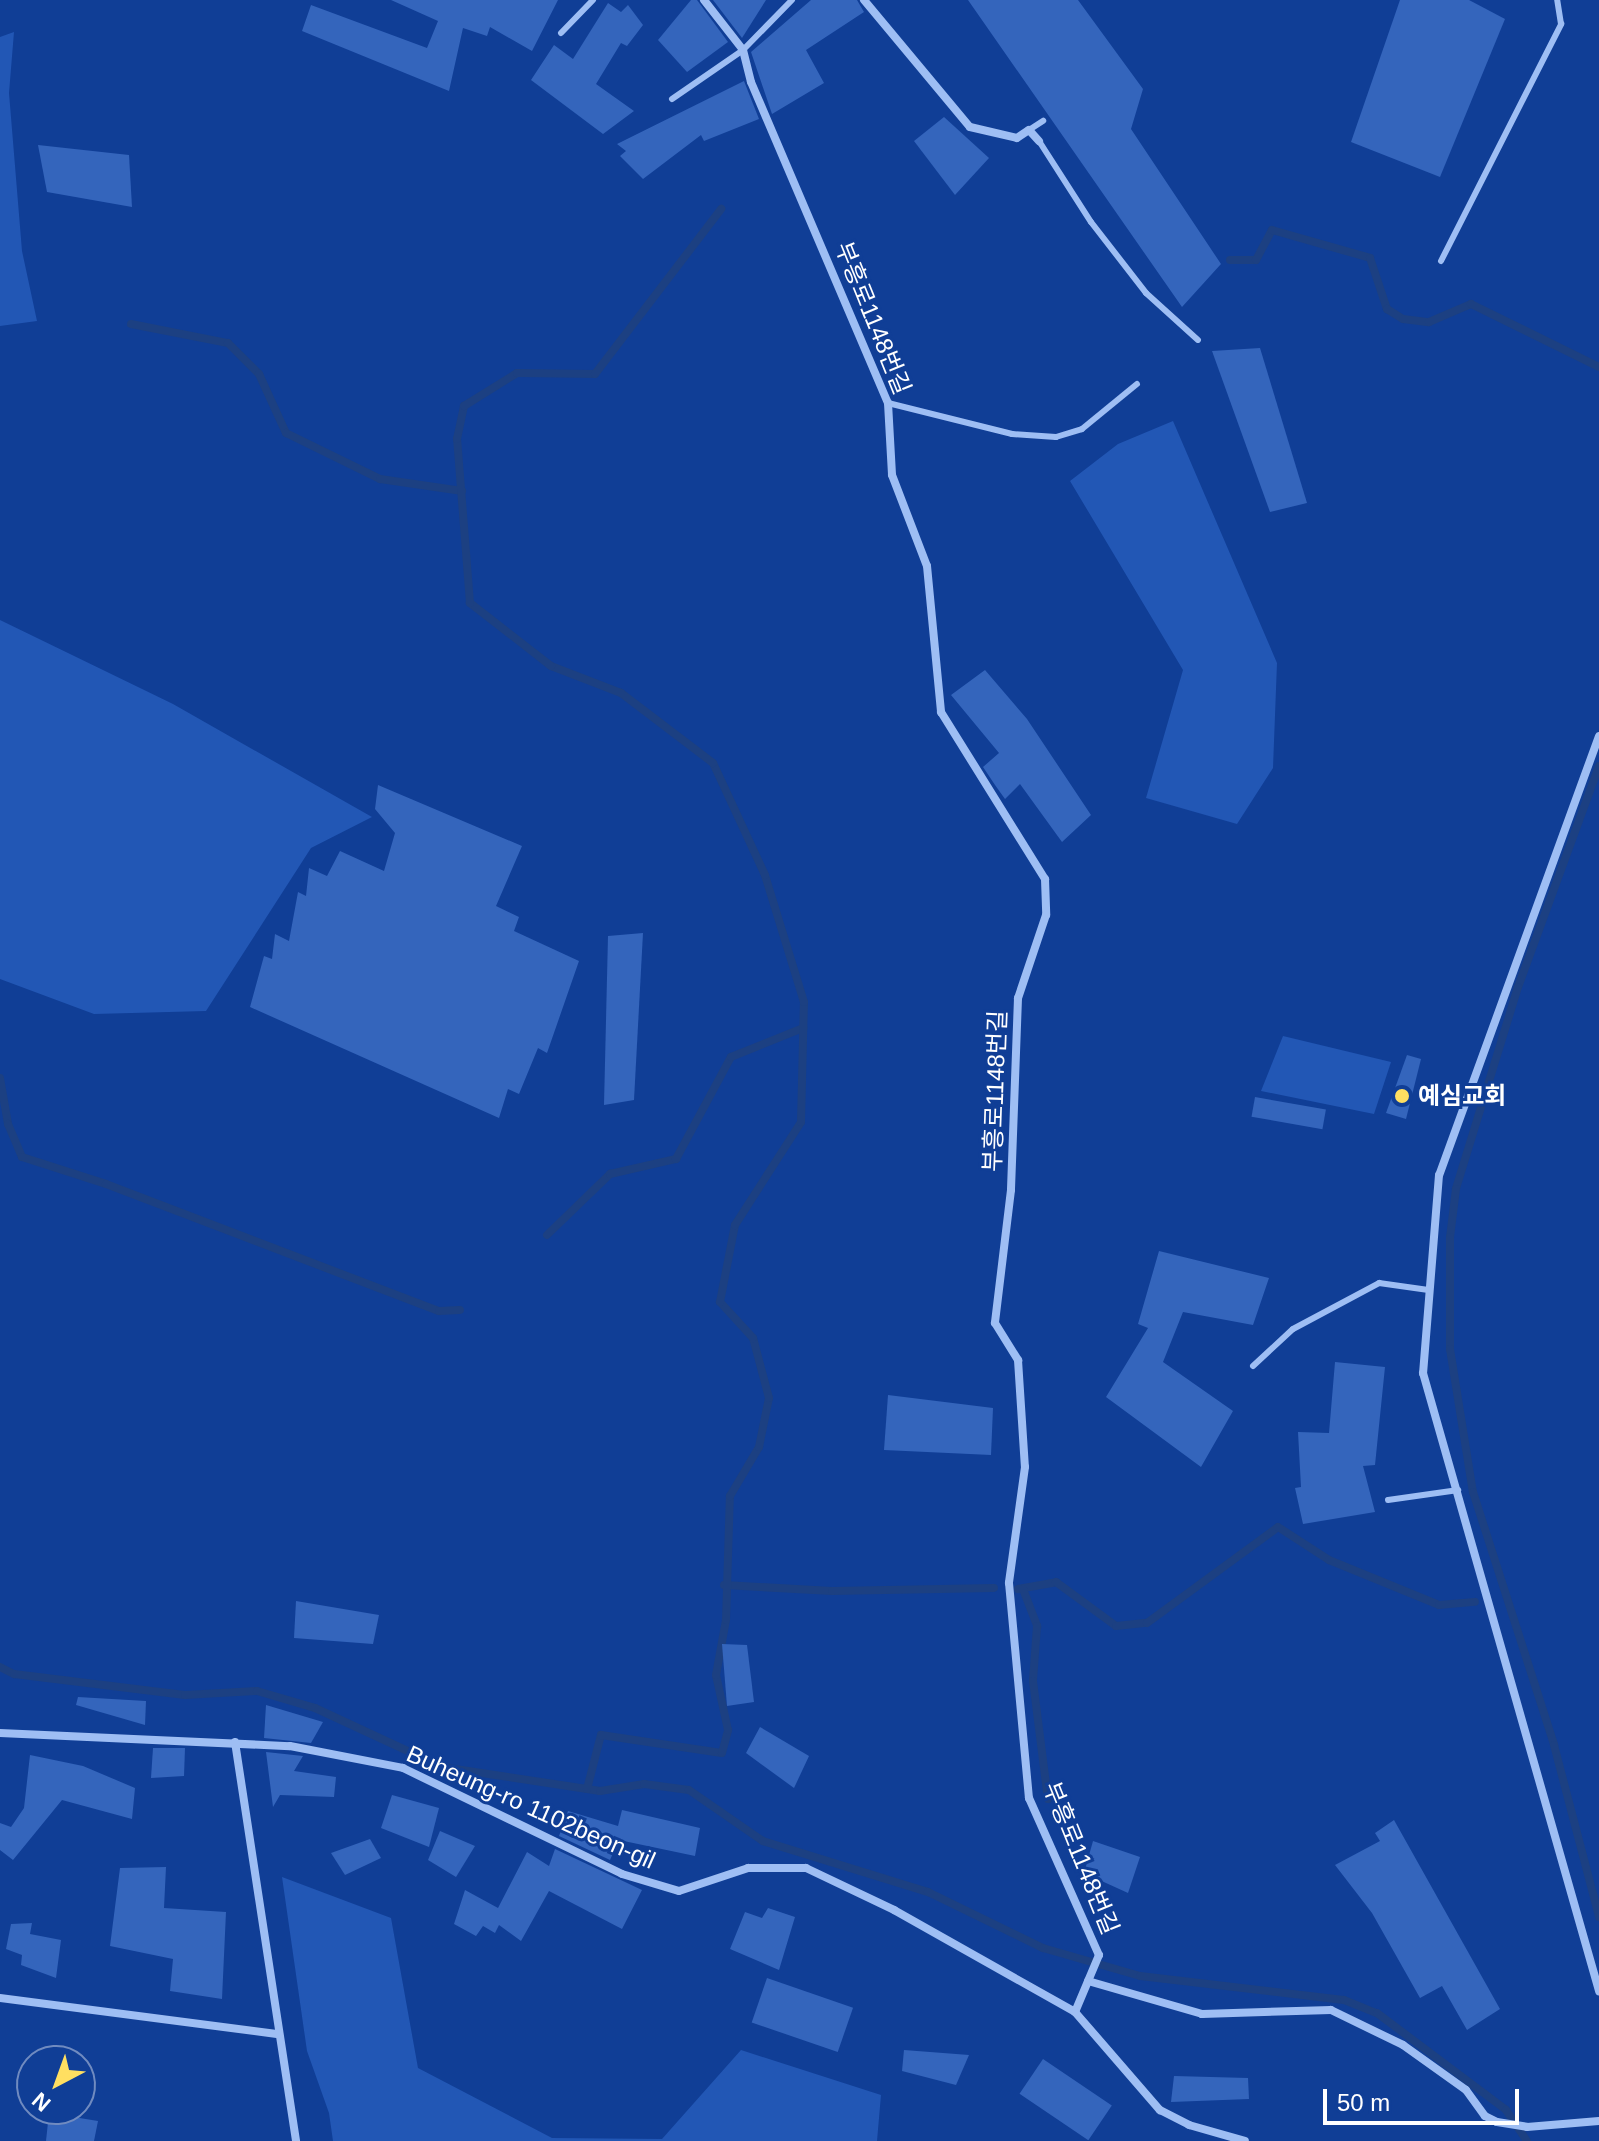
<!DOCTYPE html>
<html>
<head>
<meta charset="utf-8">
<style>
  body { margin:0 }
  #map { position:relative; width:1599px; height:2141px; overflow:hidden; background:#103e96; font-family:Arial,"Noto Sans KR",sans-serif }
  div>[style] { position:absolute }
  .green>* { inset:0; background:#2257b5 }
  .stream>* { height:8px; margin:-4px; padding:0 4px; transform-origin:4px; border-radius:4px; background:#1c4082 }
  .building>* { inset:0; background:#3465bc; transform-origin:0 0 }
  .service>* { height:6px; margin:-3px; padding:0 3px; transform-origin:3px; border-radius:3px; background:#9ebef4 }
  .minor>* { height:8px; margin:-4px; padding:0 4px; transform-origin:4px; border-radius:4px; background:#9ebef4 }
  .dots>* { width:22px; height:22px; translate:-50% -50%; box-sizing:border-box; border:4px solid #103e96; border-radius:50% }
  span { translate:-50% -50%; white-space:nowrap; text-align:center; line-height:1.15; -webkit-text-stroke:6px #103e96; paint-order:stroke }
  .street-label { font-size:24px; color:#fff }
  .poi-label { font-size:24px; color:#fff; font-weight:700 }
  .left { translate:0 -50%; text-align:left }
  .north { position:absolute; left:16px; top:2045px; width:80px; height:80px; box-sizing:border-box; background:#103e96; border:2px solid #708bc0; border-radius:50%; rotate:221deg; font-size:22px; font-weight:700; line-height:32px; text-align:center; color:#fff }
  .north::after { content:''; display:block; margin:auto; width:28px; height:36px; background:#ffdf61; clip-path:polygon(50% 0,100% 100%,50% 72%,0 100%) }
  .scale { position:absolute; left:1323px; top:2089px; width:196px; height:36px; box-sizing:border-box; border:4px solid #fff; border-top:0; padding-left:10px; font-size:24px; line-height:28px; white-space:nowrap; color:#fff; -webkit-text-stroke:6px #103e96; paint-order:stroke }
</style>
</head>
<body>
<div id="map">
  <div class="green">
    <div style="clip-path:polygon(14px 32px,9px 93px,22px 251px,37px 321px,0 326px,0 37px)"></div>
    <div style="clip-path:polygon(1173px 421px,1277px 663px,1273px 768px,1237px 824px,1146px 798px,1183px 670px,1070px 481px,1118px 444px)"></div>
    <div style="clip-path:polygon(0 620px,173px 704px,372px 817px,311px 848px,206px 1011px,94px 1014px,0 979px)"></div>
    <div style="clip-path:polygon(1283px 1036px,1391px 1062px,1374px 1114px,1261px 1091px)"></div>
    <div style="clip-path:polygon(282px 1877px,391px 1918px,418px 2068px,552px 2138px,662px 2139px,741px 2050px,881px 2095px,877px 2141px,333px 2141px,329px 2113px,307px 2051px)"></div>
  </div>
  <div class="stream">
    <div style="left:1230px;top:260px;width:26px"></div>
    <div style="left:1256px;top:260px;width:34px;rotate:-62deg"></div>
    <div style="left:1272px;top:230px;width:102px;rotate:15.9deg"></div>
    <div style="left:1370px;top:258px;width:54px;rotate:71.6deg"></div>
    <div style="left:1387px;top:309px;width:19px;rotate:32deg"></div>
    <div style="left:1403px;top:319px;width:26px;rotate:7deg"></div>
    <div style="left:1429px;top:322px;width:46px;rotate:-23.2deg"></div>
    <div style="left:1471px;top:304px;width:143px;rotate:26.2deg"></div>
    <div style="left:131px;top:324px;width:99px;rotate:11.1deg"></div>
    <div style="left:228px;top:343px;width:44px;rotate:45deg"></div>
    <div style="left:259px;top:374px;width:65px;rotate:65.4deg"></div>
    <div style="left:286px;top:433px;width:105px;rotate:26.1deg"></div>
    <div style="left:380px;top:479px;width:83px;rotate:8.3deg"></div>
    <div style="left:1599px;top:766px;width:235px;rotate:110.1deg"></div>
    <div style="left:1518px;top:987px;width:211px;rotate:107.1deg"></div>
    <div style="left:1456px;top:1189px;width:48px;rotate:97.1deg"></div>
    <div style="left:1450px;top:1237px;width:112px;rotate:90deg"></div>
    <div style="left:1450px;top:1349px;width:145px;rotate:80.9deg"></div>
    <div style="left:1473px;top:1492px;width:266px;rotate:72.2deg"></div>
    <div style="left:1554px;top:1745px;width:178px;rotate:75.3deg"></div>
    <div style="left:0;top:1078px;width:47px;rotate:80.1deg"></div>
    <div style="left:8px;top:1124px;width:36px;rotate:67deg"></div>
    <div style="left:22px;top:1157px;width:88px;rotate:17.8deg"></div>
    <div style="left:106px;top:1184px;width:356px;rotate:20.9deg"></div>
    <div style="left:439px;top:1311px;width:21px;rotate:-3deg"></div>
    <div style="left:547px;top:1235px;width:88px;rotate:-44.1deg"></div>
    <div style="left:610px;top:1174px;width:68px;rotate:-12.8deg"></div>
    <div style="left:676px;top:1159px;width:116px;rotate:-61.7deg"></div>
    <div style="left:731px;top:1057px;width:78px;rotate:-21.9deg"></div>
    <div style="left:724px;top:1585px;width:108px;rotate:3.2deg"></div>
    <div style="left:832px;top:1591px;width:162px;rotate:-1.1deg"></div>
    <div style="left:1018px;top:1589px;width:39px;rotate:-10deg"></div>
    <div style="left:1056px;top:1582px;width:74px;rotate:36.3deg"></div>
    <div style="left:1116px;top:1626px;width:31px;rotate:-6deg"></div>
    <div style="left:1147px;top:1623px;width:162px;rotate:-36.2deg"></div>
    <div style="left:1278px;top:1527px;width:61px;rotate:32.9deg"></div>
    <div style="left:1329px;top:1560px;width:119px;rotate:22.2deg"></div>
    <div style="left:1439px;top:1605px;width:36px;rotate:-5deg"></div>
    <div style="left:1023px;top:1589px;width:40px;rotate:69deg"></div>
    <div style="left:1037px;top:1626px;width:55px;rotate:94.2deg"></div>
    <div style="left:1033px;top:1681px;width:119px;rotate:82.8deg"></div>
    <div style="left:0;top:1667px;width:16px;rotate:27deg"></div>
    <div style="left:14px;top:1674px;width:172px;rotate:7deg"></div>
    <div style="left:185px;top:1695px;width:72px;rotate:-3.2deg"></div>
    <div style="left:257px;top:1691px;width:60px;rotate:16.3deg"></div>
    <div style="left:315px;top:1708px;width:140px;rotate:24.9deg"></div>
    <div style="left:442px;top:1767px;width:160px;rotate:8.6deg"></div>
    <div style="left:600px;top:1791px;width:45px;rotate:-9deg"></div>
    <div style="left:644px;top:1784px;width:45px;rotate:7.6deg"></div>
    <div style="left:689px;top:1790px;width:90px;rotate:34.6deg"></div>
    <div style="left:763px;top:1841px;width:173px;rotate:17.2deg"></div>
    <div style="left:928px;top:1892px;width:128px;rotate:26deg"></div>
    <div style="left:1043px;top:1948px;width:101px;rotate:16.1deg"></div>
    <div style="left:1140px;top:1976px;width:205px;rotate:6.7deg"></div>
    <div style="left:1344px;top:2000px;width:35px;rotate:22deg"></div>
    <div style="left:1377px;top:2013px;width:161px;rotate:36.9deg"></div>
    <div style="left:1506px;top:2110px;width:37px;rotate:56deg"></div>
    <div style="left:587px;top:1789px;width:56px;rotate:-75.5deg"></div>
    <div style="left:601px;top:1735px;width:122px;rotate:8.5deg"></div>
    <div style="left:722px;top:1753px;width:24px;rotate:-75deg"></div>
    <div style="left:728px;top:1730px;width:56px;rotate:-102.3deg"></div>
    <div style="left:716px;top:1675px;width:56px;rotate:-79.7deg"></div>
    <div style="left:726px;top:1620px;width:124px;rotate:-88.2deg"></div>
    <div style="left:730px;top:1496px;width:57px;rotate:-59.4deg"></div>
    <div style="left:759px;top:1447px;width:50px;rotate:-78.5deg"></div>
    <div style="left:769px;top:1398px;width:62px;rotate:-104.9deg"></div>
    <div style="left:753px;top:1338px;width:49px;rotate:-132.5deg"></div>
    <div style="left:720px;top:1302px;width:78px;rotate:-79deg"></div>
    <div style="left:735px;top:1225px;width:122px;rotate:-57.3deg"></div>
    <div style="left:801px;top:1122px;width:120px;rotate:-88.6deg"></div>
    <div style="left:804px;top:1002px;width:133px;rotate:-107.1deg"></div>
    <div style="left:765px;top:875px;width:123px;rotate:-114.9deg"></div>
    <div style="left:713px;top:763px;width:116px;rotate:-142.7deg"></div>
    <div style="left:621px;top:693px;width:75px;rotate:-158.9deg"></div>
    <div style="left:551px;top:666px;width:103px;rotate:-142.1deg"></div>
    <div style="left:470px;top:603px;width:165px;rotate:-94.5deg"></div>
    <div style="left:457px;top:439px;width:34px;rotate:-78deg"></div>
    <div style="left:464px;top:406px;width:62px;rotate:-31.9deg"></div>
    <div style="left:517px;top:373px;width:78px;rotate:0.7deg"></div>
    <div style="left:595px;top:374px;width:208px;rotate:-52.6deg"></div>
  </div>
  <div class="building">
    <div style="clip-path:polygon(391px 0,558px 0,532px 51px,490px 27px,487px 36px,463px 28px,449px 91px,302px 31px,311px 5px,427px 48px,438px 21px)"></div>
    <div style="clip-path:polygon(691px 0,697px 0,728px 42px,687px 72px,658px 40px)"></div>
    <div style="clip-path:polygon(713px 0,766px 0,742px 38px)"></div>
    <div style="clip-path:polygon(811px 0,857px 0,864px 12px,806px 50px,824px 83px,772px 114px,751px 52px)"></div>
    <div style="clip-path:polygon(968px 0,1078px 0,1143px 89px,1131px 129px,1221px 264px,1182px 307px)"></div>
    <div style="clip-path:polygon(1400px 0,1469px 0,1505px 19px,1440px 177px,1351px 142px)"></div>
    <div style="clip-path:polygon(608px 3px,621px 12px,628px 5px,643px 25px,627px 46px,621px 43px,596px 84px,634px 111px,603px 134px,531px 80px,554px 45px,573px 59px)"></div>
    <div style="clip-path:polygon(744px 81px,759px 119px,704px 141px,701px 135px,643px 179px,620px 156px,626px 151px,617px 144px)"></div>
    <div style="clip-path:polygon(944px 117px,989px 158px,955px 195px,914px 141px)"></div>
    <div style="clip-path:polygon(38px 145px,129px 155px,132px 207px,47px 192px)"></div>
    <div style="clip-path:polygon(1260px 348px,1307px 503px,1270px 512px,1212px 351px)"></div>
    <div style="clip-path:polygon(985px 670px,1027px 719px,1091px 815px,1062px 842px,1020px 784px,1005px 799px,995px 785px,983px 767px,999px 753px,951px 695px)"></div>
    <div style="clip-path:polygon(378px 785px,522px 846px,496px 906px,519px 917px,514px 931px,579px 961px,547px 1053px,538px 1048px,519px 1094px,508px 1089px,499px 1118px,250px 1007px,264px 956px,272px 959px,275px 934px,289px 941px,298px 892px,306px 896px,309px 868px,327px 876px,340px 851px,384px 871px,395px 833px,375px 809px)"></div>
    <div style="clip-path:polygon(643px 933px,634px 1100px,604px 1105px,608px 936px)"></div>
    <div style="clip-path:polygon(1407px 1055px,1421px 1059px,1406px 1119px,1386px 1113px)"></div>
    <div style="left:1255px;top:1097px;width:72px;height:20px;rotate:10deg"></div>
    <div style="clip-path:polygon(1159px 1251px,1269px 1278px,1253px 1325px,1183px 1312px,1163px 1362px,1233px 1411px,1201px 1467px,1106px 1397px,1148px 1328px,1138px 1324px)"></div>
    <div style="clip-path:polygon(1335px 1362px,1385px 1367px,1375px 1465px,1363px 1466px,1375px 1512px,1303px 1524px,1295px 1488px,1301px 1487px,1298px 1432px,1329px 1433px)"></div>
    <div style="clip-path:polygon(888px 1395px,993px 1408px,991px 1455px,884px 1450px)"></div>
    <div style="clip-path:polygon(296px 1601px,379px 1615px,373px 1644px,294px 1638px)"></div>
    <div style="clip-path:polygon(722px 1644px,747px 1645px,754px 1702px,727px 1706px)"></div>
    <div style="clip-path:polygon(78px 1697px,146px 1701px,145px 1725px,76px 1705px)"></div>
    <div style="clip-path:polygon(266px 1705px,323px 1722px,311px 1743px,264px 1738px)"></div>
    <div style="clip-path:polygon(760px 1727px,809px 1756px,794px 1788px,746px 1753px)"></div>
    <div style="clip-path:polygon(153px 1748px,185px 1748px,184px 1776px,151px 1778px)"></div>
    <div style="clip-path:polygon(266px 1752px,303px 1756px,294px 1771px,336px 1777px,334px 1797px,280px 1795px,273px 1807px)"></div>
    <div style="clip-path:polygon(30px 1755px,83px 1766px,135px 1788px,132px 1819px,62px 1800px,13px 1860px,0 1850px,0 1823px,11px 1827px,24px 1808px)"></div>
    <div style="clip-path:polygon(392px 1795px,439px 1808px,429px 1847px,381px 1828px)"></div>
    <div style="clip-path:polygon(622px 1810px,700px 1828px,695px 1856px,619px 1840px,610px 1860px,559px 1836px,568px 1811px,618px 1826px)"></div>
    <div style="clip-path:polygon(1394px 1820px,1500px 2009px,1467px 2030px,1442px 1986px,1420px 1998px,1372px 1913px,1335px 1865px,1380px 1841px,1375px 1833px)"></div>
    <div style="clip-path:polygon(440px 1831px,475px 1846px,456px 1877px,428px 1860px)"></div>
    <div style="clip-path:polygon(370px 1839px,381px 1858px,345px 1875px,331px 1853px)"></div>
    <div style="clip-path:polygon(1093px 1841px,1140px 1857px,1128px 1893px,1084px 1873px)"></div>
    <div style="clip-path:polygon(555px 1849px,642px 1890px,622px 1929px,549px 1891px,521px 1941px,499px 1925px,495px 1933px,483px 1926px,476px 1936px,454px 1924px,465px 1890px,498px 1908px,527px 1852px,549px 1866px)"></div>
    <div style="clip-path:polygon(166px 1867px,164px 1908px,226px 1912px,222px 1999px,170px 1991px,173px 1959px,110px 1946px,120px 1868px)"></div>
    <div style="clip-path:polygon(768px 1908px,795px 1917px,779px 1970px,730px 1949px,745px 1912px,762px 1918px)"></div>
    <div style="clip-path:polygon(32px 1923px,30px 1934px,61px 1940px,56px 1978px,21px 1965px,22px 1955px,6px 1949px,11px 1924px)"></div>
    <div style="left:767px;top:1978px;width:91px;height:47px;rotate:19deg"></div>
    <div style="clip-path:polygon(904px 2050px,969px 2055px,956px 2085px,902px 2071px)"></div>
    <div style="left:1043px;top:2059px;width:83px;height:42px;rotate:34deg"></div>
    <div style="clip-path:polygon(1174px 2076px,1248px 2078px,1249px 2099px,1171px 2102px)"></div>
    <div style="clip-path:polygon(49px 2113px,98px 2121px,94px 2141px,46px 2141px)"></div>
  </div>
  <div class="service">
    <div style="left:561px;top:33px;width:46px;rotate:-45.9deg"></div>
    <div style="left:672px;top:99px;width:86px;rotate:-34.6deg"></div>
    <div style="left:743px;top:50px;width:70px;rotate:-45.6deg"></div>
    <div style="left:1029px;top:130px;width:17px;rotate:-33deg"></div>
    <div style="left:1039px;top:141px;width:96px;rotate:57.3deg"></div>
    <div style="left:1091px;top:222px;width:90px;rotate:52.2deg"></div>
    <div style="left:1146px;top:293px;width:70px;rotate:42.1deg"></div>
    <div style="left:1441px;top:261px;width:266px;rotate:-63.1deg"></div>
    <div style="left:1561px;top:24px;width:24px;rotate:-99deg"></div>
    <div style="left:888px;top:403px;width:128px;rotate:14deg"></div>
    <div style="left:1012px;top:434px;width:44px;rotate:3.9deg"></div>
    <div style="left:1056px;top:437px;width:27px;rotate:-17deg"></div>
    <div style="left:1082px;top:429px;width:71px;rotate:-39.3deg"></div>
    <div style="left:1253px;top:1366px;width:54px;rotate:-42.8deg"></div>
    <div style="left:1293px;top:1329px;width:98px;rotate:-28.1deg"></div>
    <div style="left:1379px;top:1283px;width:50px;rotate:8deg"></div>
    <div style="left:1388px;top:1500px;width:71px;rotate:-8.1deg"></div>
  </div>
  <div class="minor">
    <div style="left:704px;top:0;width:63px;rotate:52deg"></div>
    <div style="left:743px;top:50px;width:33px;rotate:76deg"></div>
    <div style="left:751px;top:82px;width:349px;rotate:66.9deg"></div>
    <div style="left:888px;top:403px;width:72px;rotate:86.8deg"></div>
    <div style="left:892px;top:475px;width:97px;rotate:69deg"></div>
    <div style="left:927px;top:566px;width:147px;rotate:84.5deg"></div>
    <div style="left:941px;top:712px;width:197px;rotate:58.1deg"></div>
    <div style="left:1045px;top:879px;width:36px;rotate:88deg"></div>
    <div style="left:1046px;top:915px;width:88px;rotate:108.6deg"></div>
    <div style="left:1018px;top:998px;width:192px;rotate:92.1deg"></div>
    <div style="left:1011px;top:1190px;width:134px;rotate:96.9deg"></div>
    <div style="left:995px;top:1323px;width:44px;rotate:58.1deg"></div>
    <div style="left:1018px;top:1360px;width:107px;rotate:86.3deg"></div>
    <div style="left:1025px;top:1467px;width:117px;rotate:97.9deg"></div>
    <div style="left:1009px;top:1583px;width:216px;rotate:84.7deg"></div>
    <div style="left:1029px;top:1798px;width:172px;rotate:66deg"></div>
    <div style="left:1099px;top:1955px;width:62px;rotate:112.8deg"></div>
    <div style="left:864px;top:0;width:165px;rotate:50.2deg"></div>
    <div style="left:970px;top:127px;width:48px;rotate:13.2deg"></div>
    <div style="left:1017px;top:138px;width:14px;rotate:-34deg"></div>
    <div style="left:1029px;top:130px;width:15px;rotate:48deg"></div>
    <div style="left:1599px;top:736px;width:467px;rotate:110deg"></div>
    <div style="left:1439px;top:1175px;width:199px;rotate:94.6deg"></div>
    <div style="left:1423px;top:1373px;width:643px;rotate:74.1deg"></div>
    <div style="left:0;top:1733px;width:290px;rotate:2.6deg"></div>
    <div style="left:290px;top:1746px;width:115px;rotate:11deg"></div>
    <div style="left:403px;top:1768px;width:243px;rotate:25.8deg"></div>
    <div style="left:622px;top:1874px;width:59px;rotate:16.6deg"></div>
    <div style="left:679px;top:1891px;width:73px;rotate:-18.4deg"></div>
    <div style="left:748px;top:1868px;width:58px"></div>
    <div style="left:806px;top:1868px;width:98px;rotate:25.5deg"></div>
    <div style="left:894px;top:1910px;width:208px;rotate:29.4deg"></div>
    <div style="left:1075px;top:2012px;width:130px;rotate:49.1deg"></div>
    <div style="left:1160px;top:2110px;width:33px;rotate:27deg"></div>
    <div style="left:1189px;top:2125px;width:58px;rotate:15.9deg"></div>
    <div style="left:235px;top:1742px;width:404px;rotate:81.3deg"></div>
    <div style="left:1088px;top:1981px;width:119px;rotate:16.1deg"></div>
    <div style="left:1202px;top:2014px;width:129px;rotate:-1.8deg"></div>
    <div style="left:1331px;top:2010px;width:80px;rotate:25.9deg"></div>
    <div style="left:1403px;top:2045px;width:77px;rotate:35.5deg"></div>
    <div style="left:1466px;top:2090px;width:32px;rotate:54deg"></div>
    <div style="left:1485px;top:2116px;width:13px;rotate:27deg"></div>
    <div style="left:1497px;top:2122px;width:30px;rotate:9deg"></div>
    <div style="left:1527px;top:2127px;width:72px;rotate:-4.8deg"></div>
    <div style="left:0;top:1998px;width:281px;rotate:7.4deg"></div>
  </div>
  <div class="dots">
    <div style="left:1402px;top:1096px;background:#ffdf61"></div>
  </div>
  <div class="street-label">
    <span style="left:873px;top:318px;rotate:68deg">부흥로1148번길</span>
    <span style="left:995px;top:1091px;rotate:-88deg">부흥로1148번길</span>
    <span style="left:531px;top:1807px;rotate:24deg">Buheung-ro 1102beon-gil</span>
    <span style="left:1081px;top:1858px;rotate:68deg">부흥로1148번길</span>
  </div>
  <div class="poi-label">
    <span class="left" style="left:1418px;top:1096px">예심교회</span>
  </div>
  <div class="north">N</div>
  <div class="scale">50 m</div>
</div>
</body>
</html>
